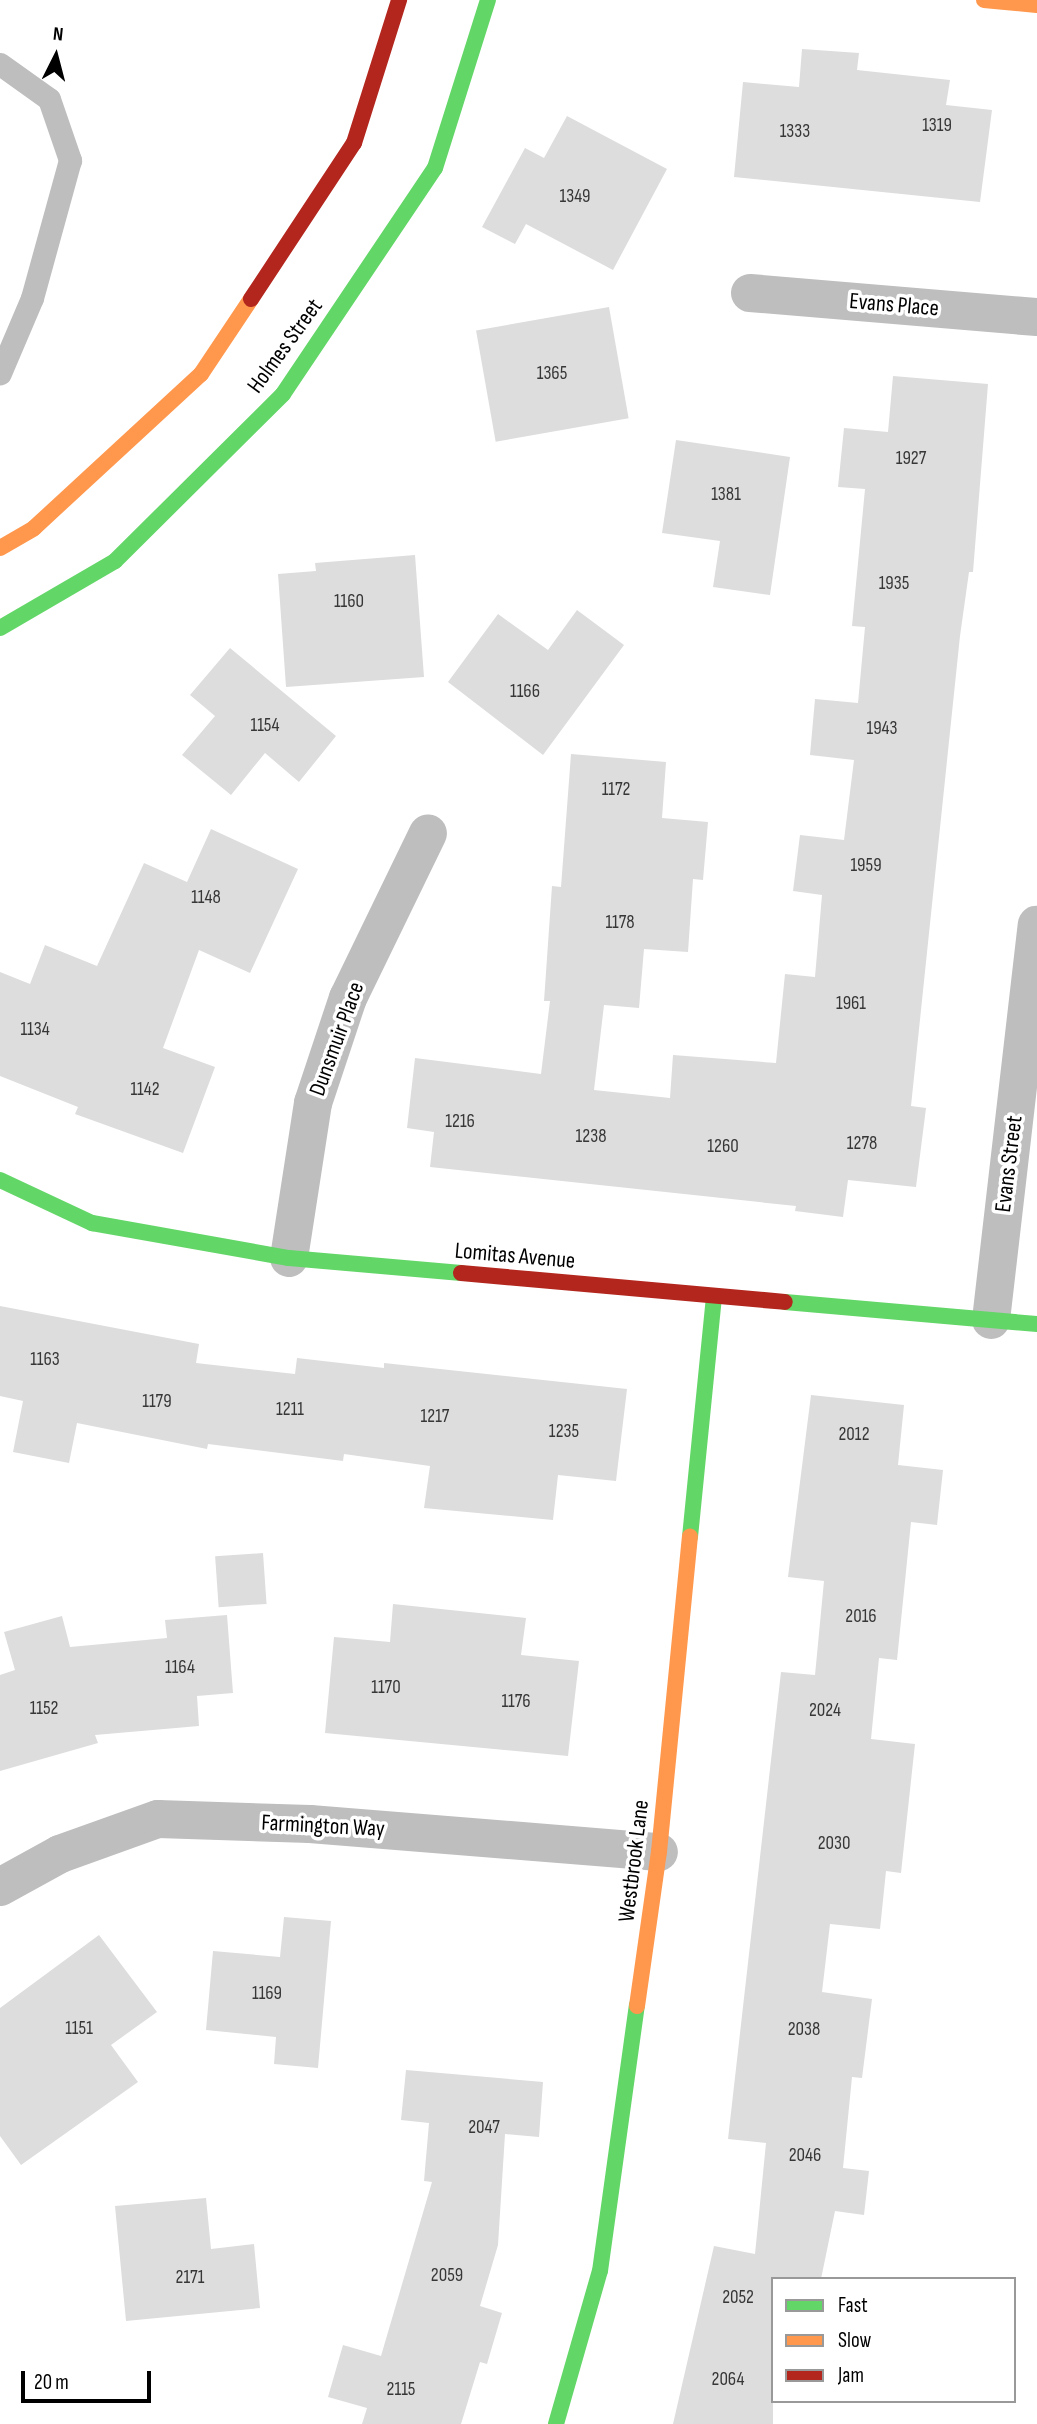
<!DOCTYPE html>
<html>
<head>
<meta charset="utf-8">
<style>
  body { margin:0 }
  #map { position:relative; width:1037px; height:2424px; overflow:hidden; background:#fff; font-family:"Sofia Sans Condensed",sans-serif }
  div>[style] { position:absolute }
  .building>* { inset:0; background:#ddd; transform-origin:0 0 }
  .lane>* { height:23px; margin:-11.5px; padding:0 11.5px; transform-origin:11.5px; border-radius:11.5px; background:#bebebe }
  .street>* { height:38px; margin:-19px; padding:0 19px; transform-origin:19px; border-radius:19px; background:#bebebe }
  .fast>* { height:16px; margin:-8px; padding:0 8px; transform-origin:8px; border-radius:8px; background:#63d668 }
  .slow>* { height:16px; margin:-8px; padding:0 8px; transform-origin:8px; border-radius:8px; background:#ff974d }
  .jam>* { height:16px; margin:-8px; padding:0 8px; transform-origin:8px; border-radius:8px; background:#b3261e }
  span { translate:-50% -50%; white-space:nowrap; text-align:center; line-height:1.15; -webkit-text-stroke:7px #fff; paint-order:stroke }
  .number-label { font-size:19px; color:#373737 }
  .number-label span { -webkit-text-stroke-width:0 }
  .street-label { font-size:23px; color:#000 }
  .legend { position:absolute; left:771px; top:2277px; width:245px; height:126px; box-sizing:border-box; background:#fff; border:2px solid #999; margin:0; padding:9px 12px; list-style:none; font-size:21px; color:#000 }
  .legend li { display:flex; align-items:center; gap:14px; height:35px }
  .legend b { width:35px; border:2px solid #999 }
  .north { position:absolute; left:21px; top:21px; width:70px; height:70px; -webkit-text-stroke:5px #fff; paint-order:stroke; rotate:6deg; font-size:19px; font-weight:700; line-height:28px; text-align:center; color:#000 }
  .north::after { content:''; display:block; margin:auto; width:24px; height:32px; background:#000; clip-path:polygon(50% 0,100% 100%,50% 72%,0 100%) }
  .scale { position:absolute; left:21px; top:2371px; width:130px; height:32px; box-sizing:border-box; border:4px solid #000; border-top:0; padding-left:9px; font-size:21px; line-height:24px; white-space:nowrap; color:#000; -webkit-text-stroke:5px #fff; paint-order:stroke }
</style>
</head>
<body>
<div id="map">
  <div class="building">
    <div style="clip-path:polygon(802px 49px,859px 53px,857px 70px,950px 80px,946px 105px,992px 110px,980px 202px,734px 177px,743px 82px,799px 87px)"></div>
    <div style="clip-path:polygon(567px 116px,667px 169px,613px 270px,526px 224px,515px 244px,482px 227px,525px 148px,544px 158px)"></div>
    <div style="left:609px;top:307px;width:113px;height:135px;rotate:80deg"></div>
    <div style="clip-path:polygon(893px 376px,988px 384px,973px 572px,969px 572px,960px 636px,911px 1106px,926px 1108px,916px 1187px,848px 1180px,843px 1217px,795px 1211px,796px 1206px,430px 1167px,434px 1132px,407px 1128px,415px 1058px,541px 1074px,550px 1001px,544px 1001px,552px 886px,561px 887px,571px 754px,666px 762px,662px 818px,708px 822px,703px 880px,693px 879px,688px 952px,644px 949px,639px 1008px,604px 1005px,594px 1090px,670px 1098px,673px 1055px,776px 1063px,785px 974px,815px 977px,822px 895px,793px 891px,800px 835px,844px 840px,854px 760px,810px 755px,815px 699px,858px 703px,865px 627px,852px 626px,865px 489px,838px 487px,844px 428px,888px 432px)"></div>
    <div style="clip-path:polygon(676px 440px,790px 457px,770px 595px,713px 587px,720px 541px,662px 533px)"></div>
    <div style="clip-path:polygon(415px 555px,424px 677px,286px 687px,278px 574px,316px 571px,315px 563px)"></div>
    <div style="clip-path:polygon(577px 610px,624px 645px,543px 755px,448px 682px,498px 614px,548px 650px)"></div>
    <div style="clip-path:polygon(230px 648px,336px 736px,299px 782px,265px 753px,231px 795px,182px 755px,215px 716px,190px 695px)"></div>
    <div style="clip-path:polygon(211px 829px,298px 869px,250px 973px,199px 950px,163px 1048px,215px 1067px,183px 1153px,75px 1114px,78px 1107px,0 1076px,0 972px,30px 984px,45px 945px,97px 966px,144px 863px,187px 882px)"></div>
    <div style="clip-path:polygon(0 1306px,199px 1344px,196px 1363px,295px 1374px,297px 1358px,384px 1368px,384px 1363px,627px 1389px,616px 1481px,558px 1475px,553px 1520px,424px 1508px,430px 1466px,344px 1454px,343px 1461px,208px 1444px,207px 1449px,77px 1423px,69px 1463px,13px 1452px,23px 1401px,0 1396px)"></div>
    <div style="clip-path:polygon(811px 1395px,904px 1405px,898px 1465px,943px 1470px,937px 1525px,911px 1522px,897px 1660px,879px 1658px,871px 1739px,915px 1744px,901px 1873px,886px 1871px,880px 1929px,830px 1924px,822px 1992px,872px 1999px,862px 2078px,852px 2077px,843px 2168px,869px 2171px,864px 2215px,835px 2211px,821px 2279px,773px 2279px,773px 2424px,673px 2424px,714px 2246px,755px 2254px,766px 2143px,728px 2139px,781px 1672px,815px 1675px,824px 1581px,788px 1577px)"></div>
    <div style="left:263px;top:1553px;width:51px;height:48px;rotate:86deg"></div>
    <div style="clip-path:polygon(393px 1604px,526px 1618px,521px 1655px,579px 1661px,568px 1756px,325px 1733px,334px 1637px,390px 1642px)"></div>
    <div style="clip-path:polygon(227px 1615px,233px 1693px,197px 1696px,199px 1726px,95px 1735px,98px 1743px,0 1771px,0 1675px,15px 1670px,4px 1632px,62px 1616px,70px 1647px,167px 1638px,165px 1620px)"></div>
    <div style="clip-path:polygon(284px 1917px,331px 1921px,318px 2068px,274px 2064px,276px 2037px,206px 2030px,213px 1951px,280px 1957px)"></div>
    <div style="clip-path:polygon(99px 1935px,157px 2012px,111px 2045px,138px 2082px,21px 2165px,0 2136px,0 2008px)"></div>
    <div style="clip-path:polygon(406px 2070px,543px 2082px,539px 2137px,505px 2134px,498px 2245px,480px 2306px,502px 2313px,487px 2364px,480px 2362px,461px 2424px,362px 2424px,367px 2408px,328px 2397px,343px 2345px,381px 2356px,432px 2182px,424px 2181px,429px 2123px,401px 2120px)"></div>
    <div style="clip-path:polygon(206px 2198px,211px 2249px,254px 2244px,260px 2308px,126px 2321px,115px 2206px)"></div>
  </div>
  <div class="lane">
    <div style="left:0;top:64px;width:60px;rotate:35.5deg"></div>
    <div style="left:49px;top:99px;width:65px;rotate:71deg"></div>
    <div style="left:70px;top:160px;width:143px;rotate:105.4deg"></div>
    <div style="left:32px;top:298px;width:82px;rotate:113.1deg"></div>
  </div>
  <div class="street">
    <div style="left:750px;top:293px;width:288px;rotate:4.8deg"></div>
    <div style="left:289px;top:1258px;width:157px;rotate:-81.2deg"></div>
    <div style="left:313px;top:1103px;width:111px;rotate:-71.6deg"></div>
    <div style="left:348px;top:998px;width:183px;rotate:-64.1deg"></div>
    <div style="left:991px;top:1320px;width:398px;rotate:-83.4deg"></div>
    <div style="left:0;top:1887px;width:68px;rotate:-28.8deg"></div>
    <div style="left:60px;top:1854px;width:104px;rotate:-19.7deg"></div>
    <div style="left:158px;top:1819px;width:152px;rotate:1.9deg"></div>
    <div style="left:310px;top:1824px;width:350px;rotate:4.6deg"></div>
  </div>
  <div class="fast">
    <div style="left:0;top:628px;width:133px;rotate:-30.2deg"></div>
    <div style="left:115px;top:561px;width:237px;rotate:-44.8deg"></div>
    <div style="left:283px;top:394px;width:272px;rotate:-56.1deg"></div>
    <div style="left:435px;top:168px;width:176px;rotate:-72.5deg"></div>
    <div style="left:0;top:1180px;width:102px;rotate:25.1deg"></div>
    <div style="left:92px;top:1223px;width:200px;rotate:10.1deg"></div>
    <div style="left:289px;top:1258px;width:173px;rotate:5deg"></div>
    <div style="left:785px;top:1302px;width:253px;rotate:5deg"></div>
    <div style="left:690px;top:1537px;width:241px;rotate:-84.3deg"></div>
    <div style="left:556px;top:2424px;width:159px;rotate:-74deg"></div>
    <div style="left:600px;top:2271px;width:268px;rotate:-82.1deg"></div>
  </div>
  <div class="slow">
    <div style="left:984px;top:0;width:53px;rotate:5.4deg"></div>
    <div style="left:0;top:548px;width:39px;rotate:-30deg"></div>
    <div style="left:34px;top:528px;width:227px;rotate:-42.7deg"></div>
    <div style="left:201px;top:374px;width:90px;rotate:-56.3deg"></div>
    <div style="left:637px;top:2006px;width:156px;rotate:-81.9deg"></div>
    <div style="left:659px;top:1852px;width:317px;rotate:-84.4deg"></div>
  </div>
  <div class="jam">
    <div style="left:251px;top:299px;width:187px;rotate:-56.6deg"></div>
    <div style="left:354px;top:143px;width:150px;rotate:-72.5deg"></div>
    <div style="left:461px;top:1273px;width:325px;rotate:5.1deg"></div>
  </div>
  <div class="number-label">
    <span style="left:937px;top:126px">1319</span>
    <span style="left:795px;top:132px">1333</span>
    <span style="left:575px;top:197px">1349</span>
    <span style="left:552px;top:374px">1365</span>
    <span style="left:911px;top:459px">1927</span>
    <span style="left:726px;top:495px">1381</span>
    <span style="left:894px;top:584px">1935</span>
    <span style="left:349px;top:602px">1160</span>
    <span style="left:525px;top:692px">1166</span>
    <span style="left:265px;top:726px">1154</span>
    <span style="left:882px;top:729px">1943</span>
    <span style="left:616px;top:790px">1172</span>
    <span style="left:866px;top:866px">1959</span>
    <span style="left:206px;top:898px">1148</span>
    <span style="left:620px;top:923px">1178</span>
    <span style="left:851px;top:1004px">1961</span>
    <span style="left:35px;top:1030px">1134</span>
    <span style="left:145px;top:1090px">1142</span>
    <span style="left:460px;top:1122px">1216</span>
    <span style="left:591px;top:1137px">1238</span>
    <span style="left:862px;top:1144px">1278</span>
    <span style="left:723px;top:1147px">1260</span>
    <span style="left:45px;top:1360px">1163</span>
    <span style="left:157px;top:1402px">1179</span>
    <span style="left:290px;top:1410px">1211</span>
    <span style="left:435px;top:1417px">1217</span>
    <span style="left:564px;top:1432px">1235</span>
    <span style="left:854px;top:1435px">2012</span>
    <span style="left:861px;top:1617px">2016</span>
    <span style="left:180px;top:1668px">1164</span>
    <span style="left:386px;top:1688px">1170</span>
    <span style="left:516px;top:1702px">1176</span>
    <span style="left:44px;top:1709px">1152</span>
    <span style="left:825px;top:1711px">2024</span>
    <span style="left:834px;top:1844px">2030</span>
    <span style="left:267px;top:1994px">1169</span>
    <span style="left:79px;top:2029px">1151</span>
    <span style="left:804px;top:2030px">2038</span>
    <span style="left:484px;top:2128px">2047</span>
    <span style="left:805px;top:2156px">2046</span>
    <span style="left:447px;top:2276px">2059</span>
    <span style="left:190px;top:2278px">2171</span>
    <span style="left:738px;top:2298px">2052</span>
    <span style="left:728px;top:2380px">2064</span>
    <span style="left:401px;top:2390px">2115</span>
  </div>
  <div class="street-label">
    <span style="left:894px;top:305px;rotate:5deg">Evans Place</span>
    <span style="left:285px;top:346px;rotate:-54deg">Holmes Street</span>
    <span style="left:337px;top:1039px;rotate:-70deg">Dunsmuir Place</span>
    <span style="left:1009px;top:1164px;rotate:-83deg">Evans Street</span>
    <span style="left:515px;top:1256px;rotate:5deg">Lomitas Avenue</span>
    <span style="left:323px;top:1826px;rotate:3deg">Farmington Way</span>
    <span style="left:634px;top:1861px;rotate:-83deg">Westbrook Lane</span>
  </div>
  <ul class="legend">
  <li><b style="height:9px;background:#63d668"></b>Fast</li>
  <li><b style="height:9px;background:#ff974d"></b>Slow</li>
  <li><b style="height:9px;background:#b3261e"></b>Jam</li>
  </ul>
  <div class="north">N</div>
  <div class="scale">20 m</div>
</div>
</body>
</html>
